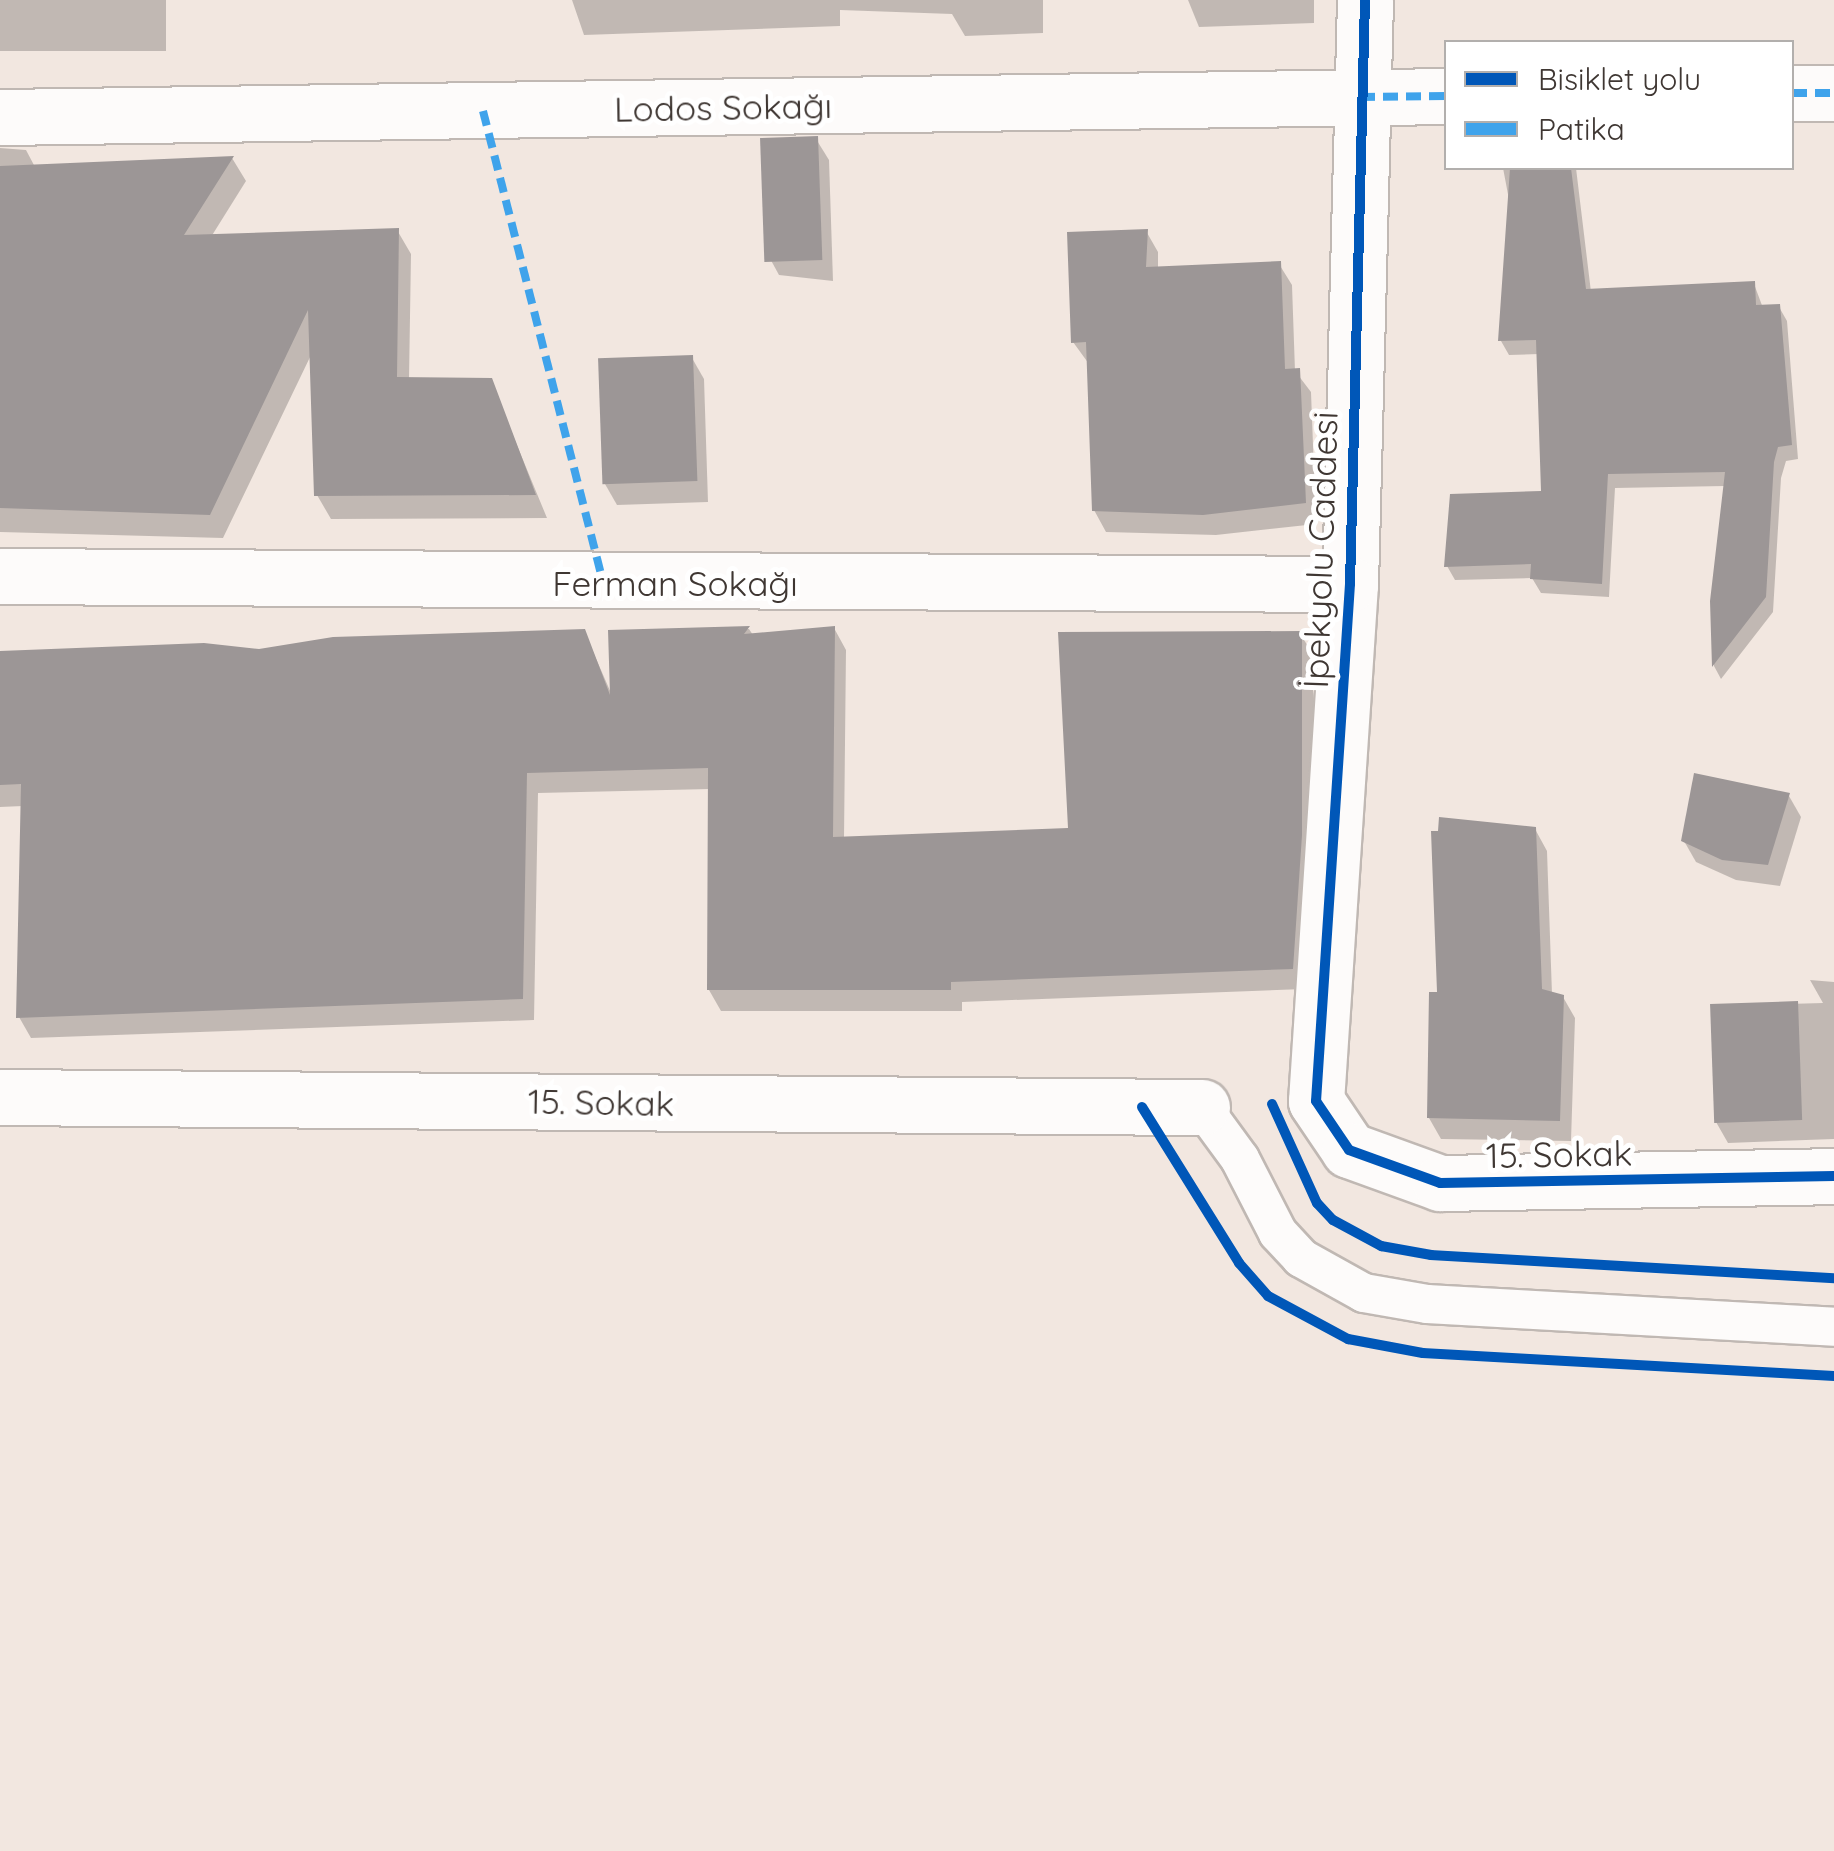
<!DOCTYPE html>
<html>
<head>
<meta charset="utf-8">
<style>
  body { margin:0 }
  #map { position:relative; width:1834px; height:1851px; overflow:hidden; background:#f2e7e0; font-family:Quicksand,sans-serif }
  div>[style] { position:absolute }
  .shadow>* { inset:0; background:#0003; transform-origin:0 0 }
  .building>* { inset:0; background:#9c9696; transform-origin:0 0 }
  .roads { filter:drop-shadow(2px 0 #c0b8b3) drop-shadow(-2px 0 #c0b8b3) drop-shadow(0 2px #c0b8b3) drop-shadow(0 -2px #c0b8b3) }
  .service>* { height:38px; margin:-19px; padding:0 19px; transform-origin:19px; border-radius:19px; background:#fdfbfa }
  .minor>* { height:55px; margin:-27.5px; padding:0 27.5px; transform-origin:27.5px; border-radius:27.5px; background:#fdfbfa }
  .quiet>* { height:8px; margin-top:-4px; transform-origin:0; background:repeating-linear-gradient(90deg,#3fa3eb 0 15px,transparent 0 23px) }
  .cycleway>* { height:10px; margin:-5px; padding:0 5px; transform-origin:5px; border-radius:5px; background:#0057b8 }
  span { translate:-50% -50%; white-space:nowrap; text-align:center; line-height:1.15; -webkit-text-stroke:10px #fff; paint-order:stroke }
  .street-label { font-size:35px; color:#3f3733 }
  .legend { position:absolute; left:1444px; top:40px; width:350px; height:130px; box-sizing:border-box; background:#fff; border:2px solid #b2afad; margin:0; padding:12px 18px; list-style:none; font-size:30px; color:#3f3733 }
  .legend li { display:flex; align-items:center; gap:20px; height:50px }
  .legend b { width:50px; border:2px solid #b2afad }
</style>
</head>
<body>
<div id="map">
  <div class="shadow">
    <div style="left:0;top:0;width:166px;height:51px"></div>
    <div style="clip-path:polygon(572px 0,1043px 0,1043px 33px,965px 36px,952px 14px,840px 10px,840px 26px,584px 35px)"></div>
    <div style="clip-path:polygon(1188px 0,1314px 0,1314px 23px,1199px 27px)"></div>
    <div style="clip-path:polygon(816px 139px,829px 160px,833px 281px,779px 275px,767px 253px)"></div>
    <div style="clip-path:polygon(0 148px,26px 150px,35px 167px,232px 158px,246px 181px,211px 237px,397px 230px,411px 254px,409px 380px,490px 380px,547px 518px,331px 519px,317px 495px,312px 353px,223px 538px,0 532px)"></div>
    <div style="clip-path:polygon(1503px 168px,1576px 168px,1591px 292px,1754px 284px,1763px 308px,1779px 307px,1787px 321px,1798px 459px,1786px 461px,1781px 478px,1773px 612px,1721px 679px,1714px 666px,1712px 601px,1725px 486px,1615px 488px,1609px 597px,1541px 593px,1532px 578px,1455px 580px,1447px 566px,1544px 493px,1539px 354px,1509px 355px,1501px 341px,1510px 205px)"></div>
    <div style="clip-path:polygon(1146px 231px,1158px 252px,1158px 269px,1279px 264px,1292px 285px,1295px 371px,1311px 392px,1316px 524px,1216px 535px,1106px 532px,1094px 510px,1089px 364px,1073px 342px)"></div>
    <div style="clip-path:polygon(692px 358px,704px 379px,708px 502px,617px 505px,605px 484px)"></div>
    <div style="clip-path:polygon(834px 628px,846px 650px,844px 839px,1070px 830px,1300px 633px,1313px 655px,1313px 858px,1304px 989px,962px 1002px,962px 1011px,721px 1011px,709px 990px,710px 789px,538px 793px,534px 1020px,31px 1038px,19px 1017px,23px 806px,0 807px,0 653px,259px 652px,584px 631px,611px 693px,610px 633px,749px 629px,753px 635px)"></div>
    <div style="clip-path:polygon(1789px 796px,1801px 817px,1780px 886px,1736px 880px,1696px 862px,1684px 841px)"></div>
    <div style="clip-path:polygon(1535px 829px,1547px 851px,1552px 994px,1563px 997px,1575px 1018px,1571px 1141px,1441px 1139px,1429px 1118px,1439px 995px)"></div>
    <div style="clip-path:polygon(1810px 980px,1834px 982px,1834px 1139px,1728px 1143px,1716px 1122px,1712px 1006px,1823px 1003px)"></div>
  </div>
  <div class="building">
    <div style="left:818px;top:136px;width:124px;height:58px;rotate:88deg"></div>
    <div style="clip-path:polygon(234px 156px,184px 235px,399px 228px,397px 377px,492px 378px,536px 495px,314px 496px,308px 310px,210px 515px,0 508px,0 166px)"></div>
    <div style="clip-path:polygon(1510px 168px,1571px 168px,1586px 289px,1755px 281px,1756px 305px,1780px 304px,1792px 445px,1778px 447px,1774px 462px,1766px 597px,1712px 667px,1710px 601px,1725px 472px,1608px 474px,1602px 584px,1530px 579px,1531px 564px,1444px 567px,1450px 494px,1541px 491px,1536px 340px,1498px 341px)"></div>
    <div style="clip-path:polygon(1148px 229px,1146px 267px,1281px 261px,1285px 369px,1300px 368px,1306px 503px,1203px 515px,1092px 511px,1086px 342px,1071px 343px,1067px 232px)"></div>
    <div style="left:693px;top:355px;width:126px;height:95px;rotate:88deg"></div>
    <div style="clip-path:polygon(750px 626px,744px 634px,835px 626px,833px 837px,1068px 828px,1058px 632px,1302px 631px,1302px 835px,1293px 969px,951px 982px,951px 990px,707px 990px,708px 768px,527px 773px,523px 999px,16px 1018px,21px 784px,0 785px,0 651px,204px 643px,259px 649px,333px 637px,585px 629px,610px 695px,608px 630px)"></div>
    <div style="clip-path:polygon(1694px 773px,1790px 793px,1768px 865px,1722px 860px,1681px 841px)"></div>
    <div style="clip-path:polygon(1439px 817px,1536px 827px,1542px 989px,1564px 995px,1560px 1121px,1427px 1118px,1429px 992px,1437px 992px,1431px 831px,1438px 831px)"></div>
    <div style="left:1798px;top:1001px;width:119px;height:88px;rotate:88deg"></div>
  </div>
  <div class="roads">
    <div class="service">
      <div style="left:1202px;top:1107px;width:64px;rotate:53.8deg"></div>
      <div style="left:1240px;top:1159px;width:83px;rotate:62.8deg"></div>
      <div style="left:1278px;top:1233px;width:34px;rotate:47deg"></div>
      <div style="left:1301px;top:1258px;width:72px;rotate:29.1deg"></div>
      <div style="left:1364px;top:1293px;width:64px;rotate:9.9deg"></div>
      <div style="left:1427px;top:1304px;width:408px;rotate:3.2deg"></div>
    </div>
    <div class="minor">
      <div style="left:1365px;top:0;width:584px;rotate:91.47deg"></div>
      <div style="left:1350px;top:584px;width:518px;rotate:93.76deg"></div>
      <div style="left:1316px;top:1101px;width:59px;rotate:56deg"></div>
      <div style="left:1349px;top:1150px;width:97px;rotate:19.9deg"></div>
      <div style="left:1440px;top:1183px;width:394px;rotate:-1deg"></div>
      <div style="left:1792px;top:93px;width:42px"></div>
      <div style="left:0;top:117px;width:1446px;rotate:-0.83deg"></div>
      <div style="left:0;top:576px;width:1350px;rotate:0.34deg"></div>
      <div style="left:0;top:1097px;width:1202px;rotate:0.48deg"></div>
    </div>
  </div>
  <div class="quiet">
    <div style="left:1792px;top:93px;width:42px"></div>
    <div style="left:1360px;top:97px;width:86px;rotate:-0.7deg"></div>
    <div style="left:483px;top:111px;width:487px;rotate:75.7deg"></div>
  </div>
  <div class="cycleway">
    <div style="left:1365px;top:0;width:584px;rotate:91.47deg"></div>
    <div style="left:1350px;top:584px;width:518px;rotate:93.76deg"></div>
    <div style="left:1316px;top:1101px;width:59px;rotate:56deg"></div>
    <div style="left:1349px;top:1150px;width:97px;rotate:19.9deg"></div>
    <div style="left:1440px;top:1183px;width:394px;rotate:-1deg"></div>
    <div style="left:1272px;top:1104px;width:109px;rotate:65.6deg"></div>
    <div style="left:1317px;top:1203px;width:23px;rotate:47deg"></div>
    <div style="left:1333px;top:1220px;width:55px;rotate:28.4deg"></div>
    <div style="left:1381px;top:1246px;width:51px;rotate:10.2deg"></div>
    <div style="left:1431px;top:1255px;width:404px;rotate:3.3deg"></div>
    <div style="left:1142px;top:1107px;width:184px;rotate:58.1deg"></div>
    <div style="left:1239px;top:1263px;width:44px;rotate:48.7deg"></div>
    <div style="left:1268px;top:1296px;width:91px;rotate:28.3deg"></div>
    <div style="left:1348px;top:1339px;width:76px;rotate:10.6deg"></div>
    <div style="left:1423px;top:1353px;width:412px;rotate:3.2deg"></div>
  </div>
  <div class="street-label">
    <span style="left:723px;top:107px;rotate:-1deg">Lodos Sokağı</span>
    <span style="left:1320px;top:550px;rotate:-88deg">İpekyolu Caddesi</span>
    <span style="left:675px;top:583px">Ferman Sokağı</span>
    <span style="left:601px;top:1102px;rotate:1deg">15. Sokak</span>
    <span style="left:1559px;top:1154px;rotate:-1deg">15. Sokak</span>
  </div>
  <ul class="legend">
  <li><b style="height:12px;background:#0057b8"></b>Bisiklet yolu</li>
  <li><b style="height:12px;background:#3fa3eb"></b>Patika</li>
  </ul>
</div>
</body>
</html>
